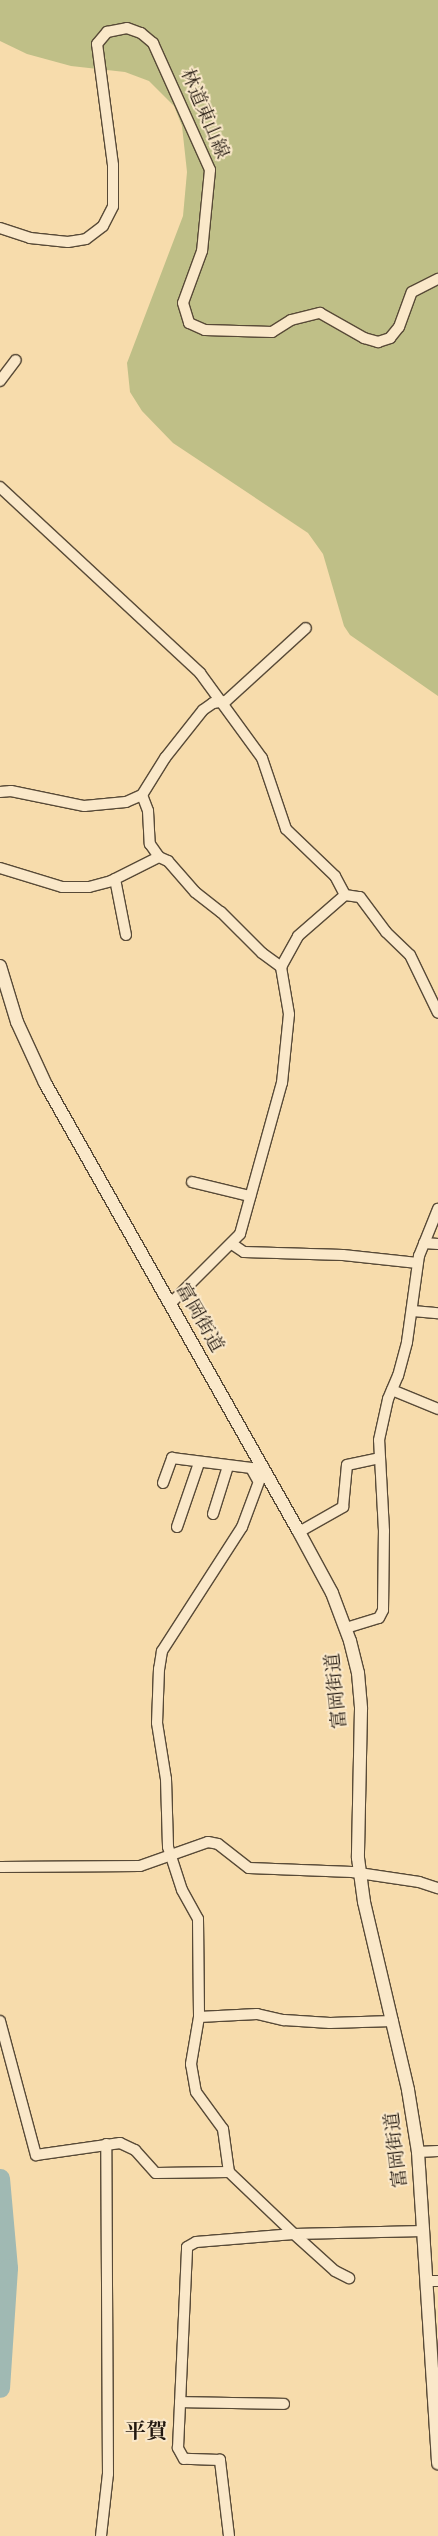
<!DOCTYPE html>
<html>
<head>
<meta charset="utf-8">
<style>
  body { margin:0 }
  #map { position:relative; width:438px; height:2536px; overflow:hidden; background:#f7dcac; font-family:Alegreya,"Noto Serif JP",serif }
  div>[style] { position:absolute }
  .green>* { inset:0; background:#bfbf87 }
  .river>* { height:19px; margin:-9.5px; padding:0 9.5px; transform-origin:9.5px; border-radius:9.5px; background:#a0b9b3 }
  .roads { filter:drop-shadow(1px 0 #584a37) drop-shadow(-1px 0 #584a37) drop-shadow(0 1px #584a37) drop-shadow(0 -1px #584a37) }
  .minor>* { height:10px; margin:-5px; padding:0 5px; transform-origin:5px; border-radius:5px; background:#fae8c9 }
  .tertiary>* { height:12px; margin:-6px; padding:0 6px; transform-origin:6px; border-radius:6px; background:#fae8c9 }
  span { translate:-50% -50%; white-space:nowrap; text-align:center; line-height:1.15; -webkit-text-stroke:4px #fae8c9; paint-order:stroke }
  .street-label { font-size:19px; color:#231910 }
  .quarter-label { font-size:21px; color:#231910; font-weight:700 }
</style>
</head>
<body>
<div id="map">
  <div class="green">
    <div style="clip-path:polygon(0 0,438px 0,438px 696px,350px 635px,344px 626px,323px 554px,308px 533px,173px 443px,142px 411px,130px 392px,127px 363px,183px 216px,187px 172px,182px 126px,174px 106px,149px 81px,125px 72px,71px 66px,27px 54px,0 41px)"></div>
  </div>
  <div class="river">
    <div style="left:0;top:2178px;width:90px;rotate:84.9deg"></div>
    <div style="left:8px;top:2268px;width:120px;rotate:93.8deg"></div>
  </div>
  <div class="roads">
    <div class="minor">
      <div style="left:0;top:228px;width:32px;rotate:18deg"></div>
      <div style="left:30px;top:238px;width:38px;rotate:6deg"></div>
      <div style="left:68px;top:242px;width:18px;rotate:-9deg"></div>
      <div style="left:86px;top:239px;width:21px;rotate:-37deg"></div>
      <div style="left:103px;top:226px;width:22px;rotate:-63deg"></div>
      <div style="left:113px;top:206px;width:41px;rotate:-90deg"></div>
      <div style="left:113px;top:165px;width:122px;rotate:-97.5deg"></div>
      <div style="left:97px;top:44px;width:16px;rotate:-50deg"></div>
      <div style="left:107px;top:32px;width:20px;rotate:-11deg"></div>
      <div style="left:127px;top:28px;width:15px;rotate:20deg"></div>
      <div style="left:141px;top:33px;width:16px;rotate:40deg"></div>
      <div style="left:153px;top:43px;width:139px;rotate:65.8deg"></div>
      <div style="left:210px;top:170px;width:81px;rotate:95.6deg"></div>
      <div style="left:202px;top:251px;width:55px;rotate:110.1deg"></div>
      <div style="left:183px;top:303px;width:21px;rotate:73deg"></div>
      <div style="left:189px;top:323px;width:17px;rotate:24deg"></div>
      <div style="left:205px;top:330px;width:67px;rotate:1.7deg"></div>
      <div style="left:272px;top:332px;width:22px;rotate:-32deg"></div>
      <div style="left:291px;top:320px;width:30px;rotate:-14deg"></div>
      <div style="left:320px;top:313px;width:51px;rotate:29.6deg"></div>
      <div style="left:364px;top:338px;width:15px;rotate:16deg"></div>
      <div style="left:378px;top:342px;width:13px;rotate:-18deg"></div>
      <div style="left:390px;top:338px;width:14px;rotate:-51deg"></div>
      <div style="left:399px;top:327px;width:37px;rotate:-70deg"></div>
      <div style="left:412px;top:292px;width:29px;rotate:-27deg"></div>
      <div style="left:0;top:381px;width:26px;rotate:-53deg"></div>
      <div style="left:0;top:487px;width:273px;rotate:42.9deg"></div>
      <div style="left:200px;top:673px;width:105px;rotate:53.9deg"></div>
      <div style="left:262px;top:758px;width:75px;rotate:71.3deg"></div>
      <div style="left:286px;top:829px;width:68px;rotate:43.8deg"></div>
      <div style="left:335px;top:876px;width:21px;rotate:62deg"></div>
      <div style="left:0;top:792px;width:11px;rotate:-5deg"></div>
      <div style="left:11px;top:791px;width:75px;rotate:11.6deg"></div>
      <div style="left:84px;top:806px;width:42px;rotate:-5.4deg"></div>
      <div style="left:126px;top:802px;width:17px;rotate:-24deg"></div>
      <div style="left:142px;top:795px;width:44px;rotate:-58.1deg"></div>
      <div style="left:165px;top:758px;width:61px;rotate:-51.6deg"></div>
      <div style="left:203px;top:710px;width:12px;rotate:-35deg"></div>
      <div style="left:213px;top:703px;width:13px;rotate:-9deg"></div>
      <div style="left:226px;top:701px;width:108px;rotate:-42.4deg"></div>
      <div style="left:142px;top:795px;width:17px;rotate:69deg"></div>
      <div style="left:148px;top:811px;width:33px;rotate:87deg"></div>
      <div style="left:150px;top:844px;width:16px;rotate:55deg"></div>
      <div style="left:159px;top:857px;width:10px;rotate:24deg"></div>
      <div style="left:168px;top:861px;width:41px;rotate:48.9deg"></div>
      <div style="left:195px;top:892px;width:33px;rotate:38deg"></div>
      <div style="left:221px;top:912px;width:58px;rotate:45deg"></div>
      <div style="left:262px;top:953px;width:24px;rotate:36deg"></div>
      <div style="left:0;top:868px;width:65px;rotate:17deg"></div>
      <div style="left:62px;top:887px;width:27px"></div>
      <div style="left:89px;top:887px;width:23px;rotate:-15deg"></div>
      <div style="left:111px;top:881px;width:54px;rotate:-26.6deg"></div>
      <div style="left:115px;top:879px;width:57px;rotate:78.9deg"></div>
      <div style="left:192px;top:1182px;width:60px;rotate:13.6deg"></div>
      <div style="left:424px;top:1243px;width:14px;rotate:4deg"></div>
      <div style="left:232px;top:1244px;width:14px;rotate:34deg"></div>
      <div style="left:244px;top:1252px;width:99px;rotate:1.7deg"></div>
      <div style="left:343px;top:1255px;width:75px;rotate:6.1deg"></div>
      <div style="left:170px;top:1304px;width:99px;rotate:-45deg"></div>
      <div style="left:240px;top:1234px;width:157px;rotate:-74.5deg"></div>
      <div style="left:282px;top:1083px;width:69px;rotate:-84.2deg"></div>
      <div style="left:289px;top:1014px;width:48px;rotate:-99.7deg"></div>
      <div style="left:281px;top:967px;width:35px;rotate:-61deg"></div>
      <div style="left:298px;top:936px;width:62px;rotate:-41.1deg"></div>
      <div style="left:345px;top:895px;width:15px;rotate:8deg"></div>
      <div style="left:360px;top:897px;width:44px;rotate:53.4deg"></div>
      <div style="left:386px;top:932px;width:33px;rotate:44deg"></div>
      <div style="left:410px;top:955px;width:64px;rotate:64.2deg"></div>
      <div style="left:413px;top:1311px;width:25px;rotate:5deg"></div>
      <div style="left:392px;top:1390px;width:50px;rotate:22.4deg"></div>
      <div style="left:264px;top:1468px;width:63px;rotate:110.4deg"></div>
      <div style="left:242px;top:1527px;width:148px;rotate:122.8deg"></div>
      <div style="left:162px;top:1651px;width:18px;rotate:99deg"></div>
      <div style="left:159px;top:1669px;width:54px;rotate:92.1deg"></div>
      <div style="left:157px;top:1723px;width:57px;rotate:80.9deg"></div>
      <div style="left:166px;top:1779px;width:68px;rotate:88.3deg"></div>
      <div style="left:168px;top:1847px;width:45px;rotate:72deg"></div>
      <div style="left:182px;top:1890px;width:33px;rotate:61deg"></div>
      <div style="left:198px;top:1919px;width:98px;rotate:89.4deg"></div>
      <div style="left:199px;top:2017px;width:48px;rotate:99.7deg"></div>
      <div style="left:191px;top:2064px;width:28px;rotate:80deg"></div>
      <div style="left:196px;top:2092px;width:46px;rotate:53.9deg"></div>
      <div style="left:223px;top:2129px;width:43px;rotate:82.1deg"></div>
      <div style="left:229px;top:2172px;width:90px;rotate:43.6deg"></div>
      <div style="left:294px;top:2234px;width:130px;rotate:-1.3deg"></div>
      <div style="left:163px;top:1483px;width:27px;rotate:-70deg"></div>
      <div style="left:172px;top:1458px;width:80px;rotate:7.2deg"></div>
      <div style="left:251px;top:1468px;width:13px;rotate:61deg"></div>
      <div style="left:213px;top:1514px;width:50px;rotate:-72.6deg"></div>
      <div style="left:177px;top:1527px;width:68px;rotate:-71deg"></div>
      <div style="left:299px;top:1532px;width:51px;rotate:-29.6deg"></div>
      <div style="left:343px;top:1507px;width:42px;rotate:-84.6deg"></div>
      <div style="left:347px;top:1465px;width:33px;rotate:-12deg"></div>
      <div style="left:346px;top:1628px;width:34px;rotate:-17deg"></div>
      <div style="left:379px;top:1618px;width:9px;rotate:-63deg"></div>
      <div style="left:383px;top:1610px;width:79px;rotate:-89.3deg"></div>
      <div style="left:384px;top:1531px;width:91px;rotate:-93.1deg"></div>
      <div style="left:379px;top:1440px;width:42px;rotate:-77.6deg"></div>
      <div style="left:388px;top:1399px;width:25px;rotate:-67deg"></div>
      <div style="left:398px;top:1376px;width:35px;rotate:-75deg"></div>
      <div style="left:407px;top:1342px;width:87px;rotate:-82.1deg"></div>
      <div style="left:419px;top:1256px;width:51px;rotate:-68deg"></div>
      <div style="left:0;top:1867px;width:140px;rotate:-0.4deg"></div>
      <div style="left:140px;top:1866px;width:72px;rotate:-19.4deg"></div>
      <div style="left:208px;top:1842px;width:10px;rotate:11deg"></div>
      <div style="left:218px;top:1844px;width:39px;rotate:38deg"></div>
      <div style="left:249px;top:1868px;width:103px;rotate:2.2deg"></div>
      <div style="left:352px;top:1872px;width:68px;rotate:8.5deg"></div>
      <div style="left:419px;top:1882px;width:20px;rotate:18deg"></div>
      <div style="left:199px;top:2017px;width:58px;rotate:-3deg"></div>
      <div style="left:257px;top:2014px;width:28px;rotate:13deg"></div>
      <div style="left:284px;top:2020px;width:46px;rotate:3.7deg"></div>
      <div style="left:330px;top:2023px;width:63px;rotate:-1.8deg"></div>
      <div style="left:0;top:2021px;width:139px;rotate:75deg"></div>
      <div style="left:36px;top:2155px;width:85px;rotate:-8.1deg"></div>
      <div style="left:120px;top:2143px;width:17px;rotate:25deg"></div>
      <div style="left:135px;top:2150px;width:31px;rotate:48deg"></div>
      <div style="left:156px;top:2173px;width:73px;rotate:-0.8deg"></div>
      <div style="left:418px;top:2152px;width:20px;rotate:-3deg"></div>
      <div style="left:427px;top:2281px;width:11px"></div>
      <div style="left:180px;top:2402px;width:104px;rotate:1.1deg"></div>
      <div style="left:101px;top:2536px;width:62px;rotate:-83.6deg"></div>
      <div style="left:108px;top:2474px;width:330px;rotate:-90.3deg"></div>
      <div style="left:229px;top:2536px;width:77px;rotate:-96.8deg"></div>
      <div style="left:220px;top:2460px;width:36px;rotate:-178deg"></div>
      <div style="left:184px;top:2459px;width:13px;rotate:-119deg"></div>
      <div style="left:178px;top:2448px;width:201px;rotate:-87.4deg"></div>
      <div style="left:187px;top:2247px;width:10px;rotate:-29deg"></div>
      <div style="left:196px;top:2242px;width:98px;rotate:-4.7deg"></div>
      <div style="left:294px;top:2234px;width:55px;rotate:42.1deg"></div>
      <div style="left:335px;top:2271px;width:16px;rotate:27deg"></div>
    </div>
    <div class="tertiary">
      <div style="left:0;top:966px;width:59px;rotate:73.1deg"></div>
      <div style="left:17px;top:1022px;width:67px;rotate:65.3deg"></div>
      <div style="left:45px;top:1083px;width:516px;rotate:60.5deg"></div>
      <div style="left:299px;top:1532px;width:69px;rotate:61.6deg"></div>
      <div style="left:332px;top:1593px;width:51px;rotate:69.4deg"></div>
      <div style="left:350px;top:1641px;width:33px;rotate:76deg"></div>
      <div style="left:358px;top:1673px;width:36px;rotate:85deg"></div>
      <div style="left:361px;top:1709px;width:149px;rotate:91.2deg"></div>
      <div style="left:358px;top:1858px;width:44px;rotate:82.2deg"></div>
      <div style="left:364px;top:1902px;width:193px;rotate:76.8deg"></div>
      <div style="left:408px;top:2090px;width:63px;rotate:80.8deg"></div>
      <div style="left:418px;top:2152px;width:312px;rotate:86.3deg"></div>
    </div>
  </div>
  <div class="street-label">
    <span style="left:204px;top:114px;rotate:67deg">林道東山線</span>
    <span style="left:199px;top:1318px;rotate:60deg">富岡街道</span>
    <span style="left:337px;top:1691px;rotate:-96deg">富岡街道</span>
    <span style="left:397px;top:2150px;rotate:-97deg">富岡街道</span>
  </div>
  <div class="quarter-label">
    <span style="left:146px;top:2431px">平賀</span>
  </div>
</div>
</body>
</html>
